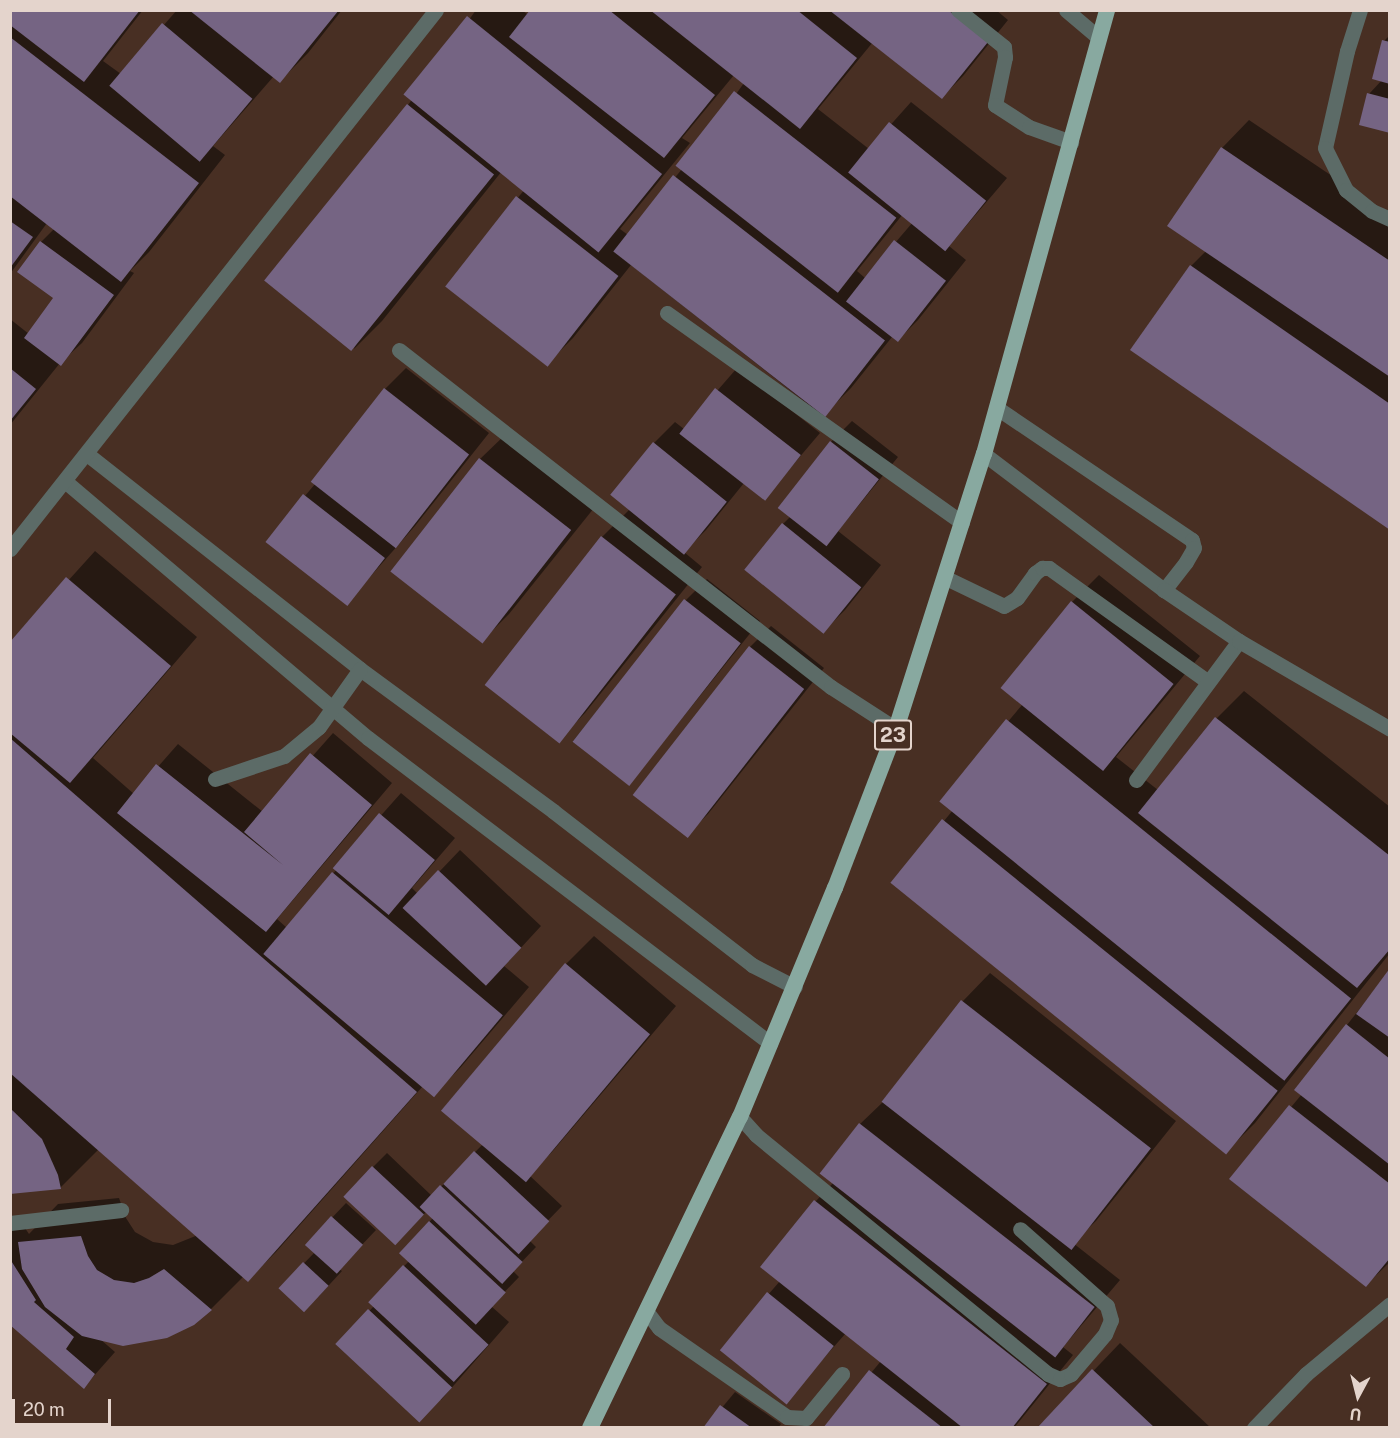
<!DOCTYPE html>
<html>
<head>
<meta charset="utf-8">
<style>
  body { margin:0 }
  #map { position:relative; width:1400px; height:1438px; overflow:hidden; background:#482f23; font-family:"Public Sans",sans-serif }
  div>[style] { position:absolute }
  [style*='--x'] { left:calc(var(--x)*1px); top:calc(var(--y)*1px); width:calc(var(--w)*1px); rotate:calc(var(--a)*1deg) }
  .shadow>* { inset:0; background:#0007 }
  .building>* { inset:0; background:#756483; transform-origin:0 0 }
  .service>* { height:15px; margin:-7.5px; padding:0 7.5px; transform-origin:7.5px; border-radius:7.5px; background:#5c6b67 }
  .minor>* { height:15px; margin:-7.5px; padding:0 7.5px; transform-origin:7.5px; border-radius:7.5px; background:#5c6b67 }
  .trunk>* { height:16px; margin:-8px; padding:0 8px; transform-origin:8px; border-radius:8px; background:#88a9a0 }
  span { translate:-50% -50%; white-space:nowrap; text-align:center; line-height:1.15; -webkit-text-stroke:4.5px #482f23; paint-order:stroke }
  .shield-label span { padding:2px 4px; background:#482f23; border:2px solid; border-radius:4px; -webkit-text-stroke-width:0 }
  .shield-label { font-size:20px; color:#e4d4cc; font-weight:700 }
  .frame { position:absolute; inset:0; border:12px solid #e4d4cc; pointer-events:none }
  .north { position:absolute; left:1328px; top:1366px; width:60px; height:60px; -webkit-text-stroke:4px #482f23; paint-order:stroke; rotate:187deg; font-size:16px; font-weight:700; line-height:24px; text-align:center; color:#e4d4cc }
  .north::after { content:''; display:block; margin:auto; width:21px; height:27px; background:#e4d4cc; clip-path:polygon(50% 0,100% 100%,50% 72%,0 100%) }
  .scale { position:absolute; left:12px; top:1399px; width:99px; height:27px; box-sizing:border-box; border:3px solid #e4d4cc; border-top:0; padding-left:8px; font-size:18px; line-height:21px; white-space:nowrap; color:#e4d4cc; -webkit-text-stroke:4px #482f23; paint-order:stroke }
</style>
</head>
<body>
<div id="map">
  <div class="shadow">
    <i style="clip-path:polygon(10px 10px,143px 10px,103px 61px,121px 74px,177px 10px,342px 10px,308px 53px,280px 81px,274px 76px,213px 146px,225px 155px,149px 252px,130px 271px,134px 273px,82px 343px,60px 363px,10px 425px,10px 319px,29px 334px,56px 298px,41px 242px,55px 228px,47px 223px,10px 274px)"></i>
    <i style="clip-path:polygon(evenodd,476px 10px,522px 10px,528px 15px,532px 10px,996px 10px,1008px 20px,963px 76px,942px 97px,873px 42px,818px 109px,869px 149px,911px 102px,1007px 178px,949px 246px,966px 260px,918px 320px,897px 341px,892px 337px,851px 388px,823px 416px,631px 265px,573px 338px,546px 365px,446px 286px,525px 189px,502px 171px,382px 321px,354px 349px,408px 105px,476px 10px,734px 75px,744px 83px,682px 169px,628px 235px,620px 229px,690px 143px,682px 138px,734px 75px,476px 10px,903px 214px,913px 222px,865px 278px,857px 271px,903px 214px)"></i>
    <i style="clip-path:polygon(1390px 35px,1390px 132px,1369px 94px,1382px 80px,1384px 41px)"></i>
    <i style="clip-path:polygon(1249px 120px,1390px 215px,1390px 528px,1191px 266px,1206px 251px,1222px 148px)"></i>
    <i style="clip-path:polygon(406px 368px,489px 433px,415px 526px,346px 604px,267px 541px,315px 484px,385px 389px)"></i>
    <i style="clip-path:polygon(737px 368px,820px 433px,764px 499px,744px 483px,706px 530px,684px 552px,702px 567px,585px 713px,558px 741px,602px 537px,631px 508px,654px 443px,675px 422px,684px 429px)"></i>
    <i style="clip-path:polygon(852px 421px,898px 457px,838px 531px,881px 565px,845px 610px,824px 631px,783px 524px,791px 516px,831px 442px)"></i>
    <i style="clip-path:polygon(508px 432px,598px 503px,509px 614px,481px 642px,480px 459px)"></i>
    <i style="clip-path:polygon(95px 551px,197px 637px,93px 758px,134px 794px,178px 744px,263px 812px,333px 733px,392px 783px,277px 919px,287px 928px,337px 869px,335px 867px,401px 793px,455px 838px,412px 888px,418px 894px,460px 850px,541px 926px,504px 966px,529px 987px,461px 1067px,433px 1095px,423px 1086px,276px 1252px,248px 1280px,244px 1276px,211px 1309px,100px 1339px,115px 1352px,84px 1387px,10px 1323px,10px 1232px,21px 1222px,29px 1234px,58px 1204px,119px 1198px,126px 1218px,135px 1232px,153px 1242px,173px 1245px,198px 1235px,99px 1149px,60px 1188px,10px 1193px,10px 645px)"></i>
    <i style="clip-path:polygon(1099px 575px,1200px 656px,1116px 757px,1158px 790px,1217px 718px,1244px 691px,1390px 807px,1390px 953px,1255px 1123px,1227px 1151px,893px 883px,953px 810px,941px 801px,1022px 705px,1072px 602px)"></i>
    <i style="clip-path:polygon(707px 579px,760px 621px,647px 762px,627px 783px,573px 741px,686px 600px)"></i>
    <i style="clip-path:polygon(771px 626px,824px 668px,708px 814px,687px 835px,750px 647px)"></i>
    <i style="clip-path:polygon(594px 936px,676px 1006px,552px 1152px,529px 1175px,562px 1206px,529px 1240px,536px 1247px,513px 1271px,519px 1277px,491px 1306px,509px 1322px,441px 1400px,338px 1344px,374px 1306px,370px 1302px,410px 1260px,401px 1252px,433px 1218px,426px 1212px,395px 1244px,373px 1167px,387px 1153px,432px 1196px,483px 1144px,442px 1110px,566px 964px)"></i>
    <i style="clip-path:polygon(1390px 970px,1390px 1262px,1366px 1285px,1231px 1179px,1302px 1094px,1347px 1025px)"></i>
    <i style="clip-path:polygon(990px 973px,1176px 1121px,1096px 1221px,1073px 1243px,1120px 1280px,1063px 1347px,1073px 1355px,1014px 1428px,825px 1428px,881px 1361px,846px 1333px,786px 1401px,721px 1349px,780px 1281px,762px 1267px,816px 1201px,833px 1183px,860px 1124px,883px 1102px,963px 1001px)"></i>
    <i style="clip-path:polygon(346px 1203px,376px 1230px,339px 1269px,342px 1271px,318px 1297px,280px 1288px,315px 1252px,307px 1244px)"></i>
    <i style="clip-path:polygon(1120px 1343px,1211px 1428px,1039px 1428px)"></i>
    <i style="clip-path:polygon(735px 1392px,781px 1424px,778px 1428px,705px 1428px)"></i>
  </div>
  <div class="building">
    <i style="clip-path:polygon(10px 10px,140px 10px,84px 82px,10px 25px)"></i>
    <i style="clip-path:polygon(189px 10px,339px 10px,280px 83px)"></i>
    <i style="clip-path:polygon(530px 10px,609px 10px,715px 95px,664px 158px,509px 37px)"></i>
    <i style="clip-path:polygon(650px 10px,797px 10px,857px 58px,800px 129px)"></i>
    <i style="clip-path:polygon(829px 10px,948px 10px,988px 42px,942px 99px)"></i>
    <i style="left:467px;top:16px;width:251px;height:101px;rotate:39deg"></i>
    <i style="left:162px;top:23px;width:118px;height:82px;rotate:40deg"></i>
    <i style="clip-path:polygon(10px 37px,199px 183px,121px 282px,10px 196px)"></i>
    <i style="clip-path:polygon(1382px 40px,1390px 42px,1390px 84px,1372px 79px)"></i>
    <i style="left:734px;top:91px;width:206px;height:95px;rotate:38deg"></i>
    <i style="clip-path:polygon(1367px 93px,1390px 99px,1390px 133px,1359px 125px)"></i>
    <i style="left:407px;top:104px;width:112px;height:227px;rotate:39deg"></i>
    <i style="left:889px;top:122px;width:125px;height:65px;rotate:39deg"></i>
    <i style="clip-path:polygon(1221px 147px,1390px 261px,1390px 377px,1167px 226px)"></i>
    <i style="left:673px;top:175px;width:269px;height:97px;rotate:38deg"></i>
    <i style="left:516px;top:196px;width:130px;height:115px;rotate:38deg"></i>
    <i style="clip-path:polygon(10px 221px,33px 237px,10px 268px)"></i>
    <i style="left:894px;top:240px;width:66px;height:78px;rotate:38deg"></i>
    <i style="clip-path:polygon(40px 241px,114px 295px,61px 366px,24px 338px,53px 298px,17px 272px)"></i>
    <i style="clip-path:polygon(1190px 265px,1390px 404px,1390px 530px,1130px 350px)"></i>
    <i style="clip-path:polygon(10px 368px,36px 389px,10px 421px)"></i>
    <i style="left:384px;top:388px;width:108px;height:119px;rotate:38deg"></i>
    <i style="left:715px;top:388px;width:109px;height:58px;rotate:38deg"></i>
    <i style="left:830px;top:441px;width:62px;height:85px;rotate:38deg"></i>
    <i style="left:653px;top:442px;width:95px;height:68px;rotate:39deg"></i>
    <i style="left:479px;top:458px;width:117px;height:144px;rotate:38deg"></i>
    <i style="left:303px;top:494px;width:104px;height:61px;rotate:38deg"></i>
    <i style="left:782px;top:523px;width:102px;height:60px;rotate:39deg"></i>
    <i style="left:601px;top:536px;width:95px;height:189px;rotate:38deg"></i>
    <i style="clip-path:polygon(66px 577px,171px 666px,70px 783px,10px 733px,10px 642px)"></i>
    <i style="left:684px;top:599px;width:72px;height:181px;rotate:38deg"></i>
    <i style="left:1071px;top:601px;width:132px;height:112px;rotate:39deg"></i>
    <i style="left:749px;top:646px;width:70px;height:189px;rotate:38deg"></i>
    <i style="clip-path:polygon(1215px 717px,1390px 856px,1390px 949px,1357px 988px,1138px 813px)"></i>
    <i style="left:1006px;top:719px;width:444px;height:106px;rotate:39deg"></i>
    <i style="clip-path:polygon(10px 738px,417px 1092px,248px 1282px,10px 1073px)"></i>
    <i style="clip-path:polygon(310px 753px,372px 805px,266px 932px,117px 813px,156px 764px,283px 865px,244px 832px)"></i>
    <i style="left:379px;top:813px;width:73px;height:72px;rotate:40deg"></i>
    <i style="left:942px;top:819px;width:432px;height:82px;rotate:39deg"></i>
    <i style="left:438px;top:870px;width:114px;height:52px;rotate:43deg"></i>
    <i style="left:332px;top:872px;width:223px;height:107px;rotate:40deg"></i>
    <i style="left:565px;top:963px;width:111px;height:193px;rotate:40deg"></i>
    <i style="clip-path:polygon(1390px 968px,1390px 1038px,1356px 1014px)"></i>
    <i style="left:961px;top:1000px;width:241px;height:129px;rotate:38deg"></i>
    <i style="clip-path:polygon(1346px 1024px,1390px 1059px,1390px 1165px,1294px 1090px)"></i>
    <i style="clip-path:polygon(1289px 1105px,1390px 1184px,1390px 1258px,1366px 1287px,1229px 1179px)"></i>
    <i style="clip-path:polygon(10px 1108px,42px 1139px,58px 1175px,61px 1189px,10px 1194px)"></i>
    <i style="left:859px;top:1123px;width:299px;height:64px;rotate:38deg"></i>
    <i style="left:474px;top:1151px;width:103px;height:45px;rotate:43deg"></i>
    <i style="left:372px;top:1166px;width:71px;height:42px;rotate:43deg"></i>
    <i style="left:440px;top:1185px;width:113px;height:30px;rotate:43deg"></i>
    <i style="clip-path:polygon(814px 1200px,1047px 1384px,1012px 1428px,963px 1428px,760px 1267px)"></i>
    <i style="left:331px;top:1216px;width:43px;height:39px;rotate:42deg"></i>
    <i style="left:429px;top:1221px;width:105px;height:44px;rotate:43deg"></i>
    <i style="clip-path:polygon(81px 1236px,88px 1256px,97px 1270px,114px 1280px,134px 1283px,149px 1278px,164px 1269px,212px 1310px,194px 1325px,167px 1338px,123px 1346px,82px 1336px,45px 1307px,22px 1269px,18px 1242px)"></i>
    <i style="clip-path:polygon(10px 1259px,36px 1300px,34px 1302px,74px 1337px,66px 1349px,95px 1374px,84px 1389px,10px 1325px)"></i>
    <i style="left:303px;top:1262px;width:35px;height:36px;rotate:43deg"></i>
    <i style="left:403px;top:1265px;width:117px;height:51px;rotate:43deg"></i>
    <i style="left:767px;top:1292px;width:86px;height:75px;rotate:39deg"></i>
    <i style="left:368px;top:1309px;width:115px;height:48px;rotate:43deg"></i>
    <i style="clip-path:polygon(1092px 1369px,1155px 1428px,1037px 1428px)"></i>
    <i style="clip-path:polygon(869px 1370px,943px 1428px,823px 1428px)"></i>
    <i style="clip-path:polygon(720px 1405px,752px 1428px,703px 1428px)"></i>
  </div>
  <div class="service">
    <i style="--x:958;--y:10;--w:59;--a:38.8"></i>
    <i style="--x:1004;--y:47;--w:10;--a:84"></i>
    <i style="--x:1005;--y:57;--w:49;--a:101.8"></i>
    <i style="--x:995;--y:105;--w:40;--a:32.9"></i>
    <i style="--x:1029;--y:127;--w:45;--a:19.7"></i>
    <i style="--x:667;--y:313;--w:362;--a:35.4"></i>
    <i style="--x:399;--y:350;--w:548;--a:37.96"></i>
    <i style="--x:831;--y:687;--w:77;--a:32.9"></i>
    <i style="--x:997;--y:408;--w:235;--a:34.1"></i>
    <i style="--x:1192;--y:540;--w:8;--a:76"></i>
    <i style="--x:1194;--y:548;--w:16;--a:120"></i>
    <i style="--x:1186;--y:562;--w:36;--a:128"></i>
    <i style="--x:87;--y:454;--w:347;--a:38.2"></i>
    <i style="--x:360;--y:669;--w:240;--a:36.3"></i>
    <i style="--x:553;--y:811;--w:252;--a:37.7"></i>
    <i style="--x:752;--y:965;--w:48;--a:27.1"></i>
    <i style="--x:66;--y:482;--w:396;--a:40.3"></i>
    <i style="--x:368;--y:738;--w:505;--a:37.19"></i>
    <i style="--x:946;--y:578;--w:64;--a:25.8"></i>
    <i style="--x:1004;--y:606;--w:15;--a:-32"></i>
    <i style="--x:1017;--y:598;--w:31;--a:-54"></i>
    <i style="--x:1035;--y:573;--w:9;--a:-36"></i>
    <i style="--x:1042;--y:568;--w:7;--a:0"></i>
    <i style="--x:1049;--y:568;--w:194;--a:35.6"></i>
    <i style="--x:215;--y:779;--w:73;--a:-18.4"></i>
    <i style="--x:284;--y:756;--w:45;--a:-39.6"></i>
    <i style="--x:319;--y:727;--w:71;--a:-54.7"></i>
    <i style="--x:1136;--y:780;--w:173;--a:-53.5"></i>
    <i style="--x:740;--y:1117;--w:24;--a:48"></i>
    <i style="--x:756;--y:1135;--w:377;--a:39.3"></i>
    <i style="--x:1048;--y:1374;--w:13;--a:23"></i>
    <i style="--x:1060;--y:1379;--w:12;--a:-24"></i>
    <i style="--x:1071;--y:1374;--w:52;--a:-49.6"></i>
    <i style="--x:1105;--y:1334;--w:15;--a:-67"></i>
    <i style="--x:1111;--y:1320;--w:15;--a:-106"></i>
    <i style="--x:1107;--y:1306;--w:116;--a:-138.5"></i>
    <i style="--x:10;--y:1223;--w:112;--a:-6.7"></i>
    <i style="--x:647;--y:1312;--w:20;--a:53"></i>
    <i style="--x:659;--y:1328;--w:156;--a:34.8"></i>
    <i style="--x:787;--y:1417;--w:19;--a:3"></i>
    <i style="--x:806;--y:1418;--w:57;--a:-50.7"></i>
    <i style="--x:1254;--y:1428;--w:75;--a:-46.1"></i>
    <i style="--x:1306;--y:1374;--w:109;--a:-39.8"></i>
  </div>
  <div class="minor">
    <i style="--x:1066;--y:10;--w:43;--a:40.3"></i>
    <i style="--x:1360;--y:10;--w:43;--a:107.6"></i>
    <i style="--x:1347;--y:51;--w:99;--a:102.8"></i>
    <i style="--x:1325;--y:148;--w:47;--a:63.4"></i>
    <i style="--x:1346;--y:190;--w:33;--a:39"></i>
    <i style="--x:1372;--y:211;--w:20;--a:24"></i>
    <i style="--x:984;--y:454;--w:226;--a:37.1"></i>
    <i style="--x:1164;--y:590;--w:91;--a:34.2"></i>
    <i style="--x:1239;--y:641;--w:175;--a:30.2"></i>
    <i style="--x:10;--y:549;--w:687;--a:-51.68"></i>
  </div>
  <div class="trunk">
    <i style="--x:590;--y:1428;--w:345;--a:-64.3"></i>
    <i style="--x:740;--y:1117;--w:248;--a:-67.5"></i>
    <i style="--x:835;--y:888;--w:170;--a:-69"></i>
    <i style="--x:896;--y:729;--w:289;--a:-72.3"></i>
    <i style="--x:984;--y:454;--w:461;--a:-74.5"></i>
  </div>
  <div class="shield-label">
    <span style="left:893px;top:735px">23</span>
  </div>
  <div class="frame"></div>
  <div class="north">U</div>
  <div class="scale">20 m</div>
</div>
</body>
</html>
